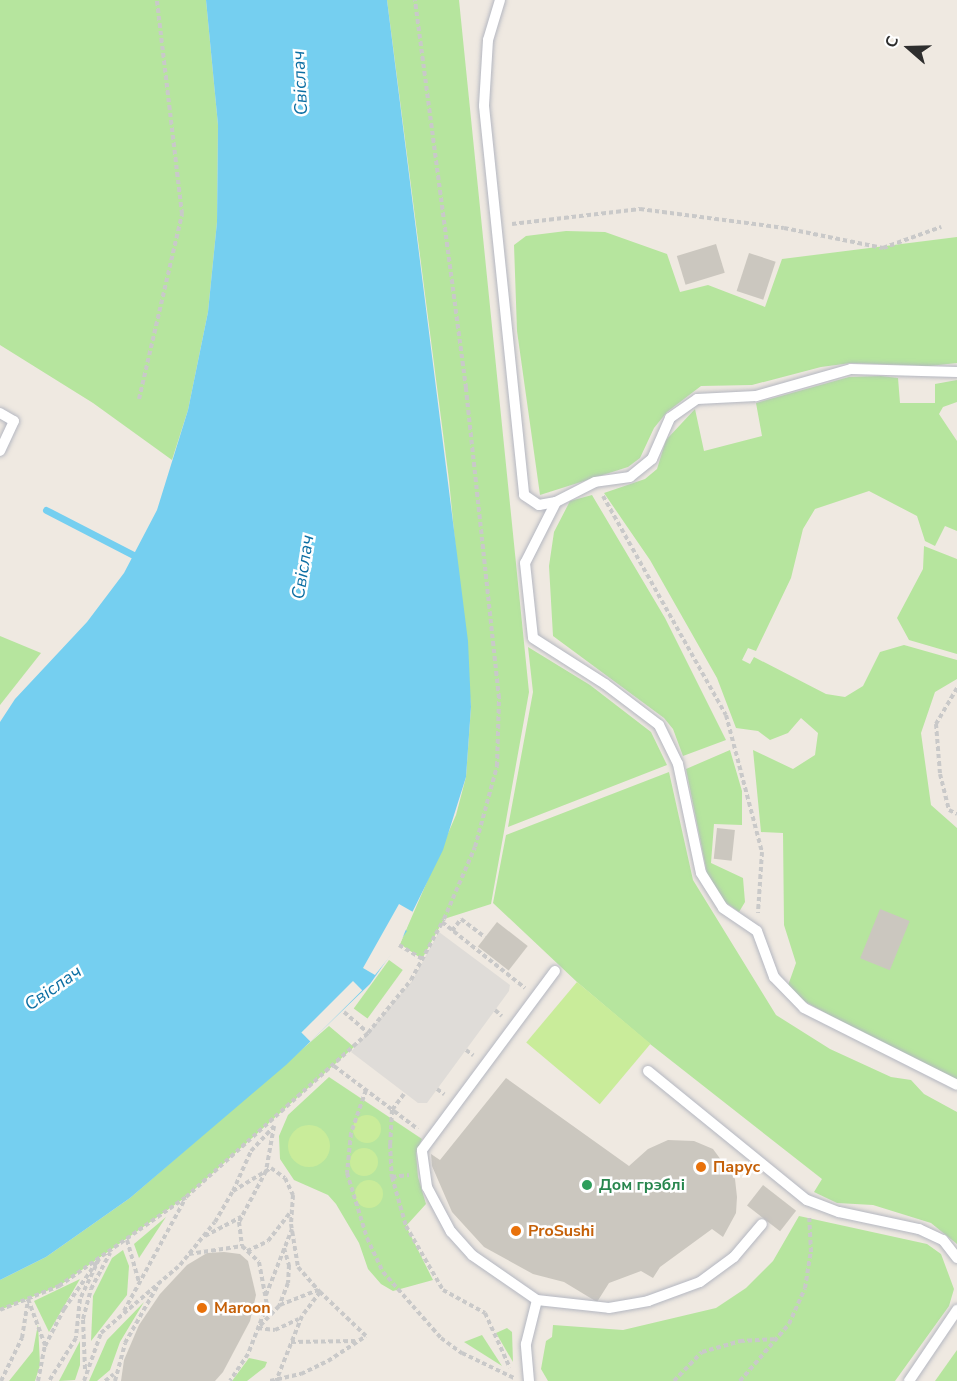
<!DOCTYPE html>
<html>
<head>
<meta charset="utf-8">
<style>
  body { margin:0 }
  #map { position:relative; width:957px; height:1381px; overflow:hidden; background:#efe9e1; font-family:"Nunito Sans",sans-serif }
  div>[style] { position:absolute }
  [style*='--x'] { left:calc(var(--x)*1px); top:calc(var(--y)*1px); width:calc(var(--w)*1px); rotate:calc(var(--a)*1deg) }
  .green>* { inset:0; background:#b6e59e; transform-origin:0 0 }
  .pitch>* { inset:0; background:#c9ec9a; transform-origin:0 0 }
  .round { border-radius:50% }
  .plaza>* { inset:0; background:#dfdcd8 }
  .water>* { inset:0; background:#75cff0 }
  .pier>* { inset:0; background:#efe9e1; transform-origin:0 0 }
  .stream>* { height:7px; margin:-3.5px; padding:0 3.5px; transform-origin:3.5px; border-radius:3.5px; background:#75cff0 }
  .building>* { inset:0; background:#cbc7bf; transform-origin:0 0 }
  .path>* { height:4px; margin-top:-2px; transform-origin:0; background:repeating-linear-gradient(90deg,#c9c9c9 0 4.5px,transparent 0 7.5px) }
  .roads { filter:drop-shadow(0 0 2px #b4b7c1) drop-shadow(0 0 2px #b4b7c1) }
  .lane>* { height:10px; margin:-5px; padding:0 5px; transform-origin:5px; border-radius:5px; background:#fff }
  .dots>* { width:16px; height:16px; translate:-50% -50%; box-sizing:border-box; border:3px solid #fff; border-radius:50% }
  span { translate:-50% -50%; white-space:nowrap; text-align:center; line-height:1.15; -webkit-text-stroke:5px #fff; paint-order:stroke }
  .food-label { font-size:16px; color:#c56008; font-weight:700 }
  .left { translate:0 -50%; text-align:left }
  .leisure-label { font-size:16px; color:#27864d; font-weight:700 }
  .water-label { font-size:18px; color:#0d6fa3; font-style:italic }
  .north { position:absolute; left:879px; top:18px; width:60px; height:60px; -webkit-text-stroke:4px #fff; paint-order:stroke; rotate:290deg; font-size:16px; font-weight:700; line-height:24px; text-align:center; color:#2e2e2e }
  .north::after { content:''; display:block; margin:auto; width:21px; height:27px; background:#2e2e2e; clip-path:polygon(50% 0,100% 100%,50% 72%,0 100%) }
</style>
</head>
<body>
<div id="map">
  <div class="green">
    <i style="clip-path:polygon(0 0,206px 0,218px 125px,217px 222px,208px 312px,188px 410px,172px 460px,93px 403px,0 345px)"></i>
    <i style="clip-path:polygon(387px 0,459px 0,529px 692px,491px 904px,444px 919px,422px 959px,400px 944px,456px 815px,466px 777px,471px 707px,449px 480px)"></i>
    <i style="clip-path:polygon(566px 231px,605px 232px,667px 254px,680px 292px,708px 285px,765px 307px,782px 259px,957px 237px,957px 363px,929px 366px,851px 363px,821px 367px,752px 385px,701px 386px,667px 412px,654px 428px,640px 458px,628px 467px,540px 495px,517px 331px,514px 245px,526px 236px)"></i>
    <i style="clip-path:polygon(881px 376px,898px 378px,900px 403px,935px 403px,935px 384px,957px 380px,957px 402px,943px 407px,939px 414px,957px 441px,957px 531px,945px 526px,935px 546px,925px 541px,917px 516px,869px 491px,815px 509px,803px 529px,791px 578px,756px 651px,748px 648px,742px 660px,750px 664px,754px 657px,826px 694px,845px 697px,863px 686px,880px 652px,904px 645px,957px 660px,957px 679px,935px 692px,921px 733px,931px 805px,957px 828px,957px 1086px,786px 991px,796px 963px,784px 925px,783px 833px,761px 832px,753px 750px,793px 769px,815px 755px,818px 733px,801px 718px,788px 733px,770px 740px,758px 731px,736px 728px,717px 678px,650px 560px,604px 493px,645px 479px,657px 469px,666px 440px,695px 409px,704px 451px,762px 436px,756px 403px,849px 377px)"></i>
    <i style="clip-path:polygon(592px 495px,665px 618px,726px 740px,683px 756px,673px 729px,664px 718px,553px 636px,549px 566px,554px 532px,570px 501px)"></i>
    <i style="clip-path:polygon(924px 546px,957px 559px,957px 654px,909px 640px,897px 618px,923px 569px)"></i>
    <i style="clip-path:polygon(0 636px,41px 653px,0 705px)"></i>
    <i style="clip-path:polygon(528px 647px,590px 685px,651px 732px,667px 765px,508px 827px,533px 692px)"></i>
    <i style="clip-path:polygon(730px 750px,742px 791px,742px 825px,714px 824px,711px 863px,743px 878px,745px 902px,739px 912px,721px 899px,708px 878px,686px 769px)"></i>
    <i style="clip-path:polygon(669px 772px,693px 880px,776px 1015px,830px 1049px,891px 1077px,911px 1080px,924px 1094px,957px 1112px,957px 1244px,931px 1223px,873px 1205px,837px 1203px,814px 1192px,822px 1179px,650px 1044px,577px 982px,493px 903px,506px 835px)"></i>
    <i style="left:389px;top:960px;width:17px;height:60px;rotate:36deg"></i>
    <i style="clip-path:polygon(329px 1026px,354px 1047px,186px 1197px,59px 1286px,0 1310px,0 1280px,46px 1257px,130px 1198px)"></i>
    <i style="clip-path:polygon(329px 1077px,422px 1139px,416px 1153px,418px 1177px,426px 1204px,406px 1226px,433px 1280px,393px 1291px,381px 1284px,368px 1269px,359px 1243px,336px 1204px,328px 1195px,294px 1180px,280px 1159px,279px 1136px,288px 1115px)"></i>
    <i style="clip-path:polygon(799px 1216px,927px 1244px,941px 1254px,954px 1289px,949px 1306px,895px 1381px,548px 1381px,541px 1369px,546px 1341px,552px 1337px,553px 1325px,623px 1330px,716px 1308px,746px 1288px,773px 1261px)"></i>
    <i style="clip-path:polygon(166px 1217px,139px 1258px,134px 1244px)"></i>
    <i style="clip-path:polygon(123px 1250px,129px 1266px,127px 1295px,91px 1341px,93px 1296px,112px 1258px)"></i>
    <i style="clip-path:polygon(80px 1279px,49px 1332px,34px 1301px)"></i>
    <i style="clip-path:polygon(144px 1302px,120px 1342px,110px 1370px,97px 1381px,89px 1381px,107px 1340px)"></i>
    <i style="clip-path:polygon(38px 1324px,40px 1365px,35px 1381px,9px 1381px,33px 1351px)"></i>
    <i style="clip-path:polygon(507px 1328px,512px 1332px,513px 1362px,496px 1333px)"></i>
    <i style="clip-path:polygon(482px 1335px,502px 1366px,464px 1342px)"></i>
    <i style="clip-path:polygon(80px 1341px,80px 1365px,75px 1380px,59px 1381px)"></i>
    <i style="clip-path:polygon(957px 1350px,957px 1381px,935px 1381px)"></i>
    <i style="clip-path:polygon(249px 1358px,267px 1362px,265px 1367px,247px 1381px,232px 1381px)"></i>
  </div>
  <div class="pitch">
    <i style="left:577px;top:982px;width:96px;height:79px;rotate:40deg"></i>
    <i class="round" style="left:353px;top:1115px;width:28px;height:28px"></i>
    <i class="round" style="left:288px;top:1125px;width:42px;height:42px"></i>
    <i class="round" style="left:350px;top:1148px;width:28px;height:28px"></i>
    <i class="round" style="left:355px;top:1180px;width:28px;height:28px"></i>
  </div>
  <div class="plaza">
    <i style="clip-path:polygon(439px 932px,510px 985px,509px 991px,427px 1103px,418px 1103px,351px 1052px,412px 981px)"></i>
  </div>
  <div class="water">
    <i style="clip-path:polygon(206px 0,387px 0,468px 641px,471px 707px,466px 777px,443px 850px,404px 929px,407px 931px,370px 984px,286px 1065px,130px 1198px,46px 1257px,0 1280px,0 722px,15px 699px,87px 622px,124px 573px,157px 510px,188px 410px,208px 312px,217px 222px,218px 125px)"></i>
  </div>
  <div class="pier">
    <i style="clip-path:polygon(399px 904px,413px 912px,400px 944px,375px 975px,363px 968px)"></i>
    <i style="left:353px;top:981px;width:13px;height:73px;rotate:45deg"></i>
  </div>
  <div class="stream">
    <i style="--x:46;--y:510;--w:98;--a:27.3"></i>
  </div>
  <div class="building">
    <i style="left:716px;top:244px;width:30px;height:41px;rotate:73deg"></i>
    <i style="left:749px;top:253px;width:28px;height:40px;rotate:18deg"></i>
    <i style="left:717px;top:828px;width:18px;height:31px;rotate:6deg"></i>
    <i style="left:880px;top:909px;width:32px;height:53px;rotate:22deg"></i>
    <i style="left:497px;top:922px;width:39px;height:31px;rotate:38deg"></i>
    <i style="clip-path:polygon(506px 1078px,629px 1166px,648px 1149px,668px 1140px,694px 1141px,713px 1149px,735px 1179px,737px 1197px,736px 1213px,723px 1237px,712px 1229px,660px 1267px,653px 1278px,641px 1271px,609px 1283px,597px 1302px,564px 1282px,533px 1274px,484px 1247px,452px 1212px,432px 1166px,431px 1154px,440px 1160px)"></i>
    <i style="left:763px;top:1185px;width:42px;height:26px;rotate:38deg"></i>
    <i style="clip-path:polygon(224px 1252px,240px 1254px,248px 1261px,256px 1295px,250px 1321px,223px 1372px,215px 1381px,121px 1381px,124px 1360px,139px 1325px,160px 1294px,187px 1265px,207px 1253px)"></i>
  </div>
  <div class="path">
    <i style="--x:512;--y:224;--w:129;--a:-6.7"></i>
    <i style="--x:640;--y:209;--w:145;--a:7.5"></i>
    <i style="--x:784;--y:228;--w:101;--a:11.4"></i>
    <i style="--x:883;--y:248;--w:62;--a:-19.9"></i>
    <i style="--x:139;--y:399;--w:190;--a:-76.9"></i>
    <i style="--x:182;--y:214;--w:215;--a:-96.7"></i>
    <i style="--x:603;--y:496;--w:251;--a:60.7"></i>
    <i style="--x:726;--y:715;--w:142;--a:75.3"></i>
    <i style="--x:762;--y:852;--w:61;--a:93.8"></i>
    <i style="--x:957;--y:688;--w:42;--a:120.3"></i>
    <i style="--x:936;--y:724;--w:50;--a:85.4"></i>
    <i style="--x:940;--y:774;--w:37;--a:76"></i>
    <i style="--x:949;--y:810;--w:9;--a:27"></i>
    <i style="--x:442;--y:922;--w:106;--a:38.5"></i>
    <i style="--x:452;--y:931;--w:15;--a:-53"></i>
    <i style="--x:461;--y:919;--w:30;--a:37"></i>
    <i style="--x:399;--y:945;--w:27;--a:31"></i>
    <i style="--x:495;--y:1010;--w:9;--a:41"></i>
    <i style="--x:344;--y:1012;--w:32;--a:41"></i>
    <i style="--x:466;--y:1050;--w:9;--a:36"></i>
    <i style="--x:334;--y:1066;--w:105;--a:36.9"></i>
    <i style="--x:437;--y:1089;--w:9;--a:36"></i>
    <i style="--x:366;--y:1090;--w:46;--a:109.2"></i>
    <i style="--x:351;--y:1133;--w:40;--a:95.7"></i>
    <i style="--x:347;--y:1173;--w:68;--a:72.9"></i>
    <i style="--x:367;--y:1238;--w:38;--a:65"></i>
    <i style="--x:383;--y:1272;--w:88;--a:48.7"></i>
    <i style="--x:441;--y:1338;--w:26;--a:36"></i>
    <i style="--x:462;--y:1353;--w:58;--a:25.7"></i>
    <i style="--x:404;--y:1094;--w:20;--a:127"></i>
    <i style="--x:392;--y:1110;--w:34;--a:93"></i>
    <i style="--x:390;--y:1144;--w:33;--a:87"></i>
    <i style="--x:392;--y:1177;--w:51;--a:74.1"></i>
    <i style="--x:406;--y:1226;--w:74;--a:60"></i>
    <i style="--x:443;--y:1290;--w:48;--a:28.7"></i>
    <i style="--x:485;--y:1313;--w:60;--a:65.6"></i>
    <i style="--x:392;--y:1177;--w:17;--a:-7"></i>
    <i style="--x:233;--y:1191;--w:44;--a:-65.8"></i>
    <i style="--x:251;--y:1151;--w:34;--a:-47"></i>
    <i style="--x:274;--y:1126;--w:46;--a:100.1"></i>
    <i style="--x:266;--y:1171;--w:58;--a:117.9"></i>
    <i style="--x:239;--y:1222;--w:24;--a:83"></i>
    <i style="--x:205;--y:1236;--w:41;--a:-27.8"></i>
    <i style="--x:127;--y:1240;--w:44;--a:74.1"></i>
    <i style="--x:284;--y:1248;--w:18;--a:74"></i>
    <i style="--x:289;--y:1265;--w:18;--a:93"></i>
    <i style="--x:288;--y:1283;--w:25;--a:111"></i>
    <i style="--x:279;--y:1306;--w:30;--a:134"></i>
    <i style="--x:258;--y:1328;--w:17;--a:7"></i>
    <i style="--x:275;--y:1330;--w:26;--a:-25"></i>
    <i style="--x:247;--y:1251;--w:23;--a:-25"></i>
    <i style="--x:268;--y:1241;--w:39;--a:-52"></i>
    <i style="--x:189;--y:1254;--w:54;--a:-8.6"></i>
    <i style="--x:242;--y:1246;--w:23;--a:43"></i>
    <i style="--x:259;--y:1262;--w:44;--a:79.5"></i>
    <i style="--x:267;--y:1305;--w:53;--a:111.2"></i>
    <i style="--x:248;--y:1354;--w:32;--a:124"></i>
    <i style="--x:266;--y:1295;--w:71;--a:-68.5"></i>
    <i style="--x:280;--y:1305;--w:41;--a:-21.5"></i>
    <i style="--x:0;--y:1310;--w:64;--a:-22.1"></i>
    <i style="--x:59;--y:1286;--w:155;--a:-35"></i>
    <i style="--x:186;--y:1197;--w:245;--a:-42"></i>
    <i style="--x:368;--y:1033;--w:68;--a:-50.9"></i>
    <i style="--x:411;--y:980;--w:69;--a:-61.6"></i>
    <i style="--x:444;--y:919;--w:78;--a:-66.7"></i>
    <i style="--x:475;--y:847;--w:84;--a:-74.8"></i>
    <i style="--x:497;--y:766;--w:68;--a:-88.3"></i>
    <i style="--x:499;--y:698;--w:312;--a:-96.1"></i>
    <i style="--x:466;--y:388;--w:391;--a:-97.5"></i>
    <i style="--x:124;--y:1311;--w:128;--a:-61.4"></i>
    <i style="--x:291;--y:1342;--w:65;--a:-0.9"></i>
    <i style="--x:85;--y:1369;--w:50;--a:-92.3"></i>
    <i style="--x:83;--y:1319;--w:31;--a:-75"></i>
    <i style="--x:91;--y:1289;--w:41;--a:-62.2"></i>
    <i style="--x:1;--y:1381;--w:48;--a:-64"></i>
    <i style="--x:22;--y:1338;--w:39;--a:-81"></i>
    <i style="--x:28;--y:1299;--w:49;--a:69.7"></i>
    <i style="--x:38;--y:1381;--w:36;--a:-79"></i>
    <i style="--x:45;--y:1346;--w:42;--a:-62.8"></i>
    <i style="--x:64;--y:1309;--w:61;--a:-55"></i>
    <i style="--x:99;--y:1259;--w:44;--a:115.4"></i>
    <i style="--x:80;--y:1299;--w:39;--a:96"></i>
    <i style="--x:76;--y:1338;--w:51;--a:122.1"></i>
    <i style="--x:84;--y:1381;--w:51;--a:-70.5"></i>
    <i style="--x:101;--y:1333;--w:104;--a:-40.7"></i>
    <i style="--x:180;--y:1265;--w:55;--a:-50.9"></i>
    <i style="--x:215;--y:1222;--w:36;--a:-60"></i>
    <i style="--x:233;--y:1191;--w:44;--a:-31.2"></i>
    <i style="--x:271;--y:1168;--w:17;--a:36"></i>
    <i style="--x:285;--y:1178;--w:19;--a:65"></i>
    <i style="--x:293;--y:1195;--w:29;--a:94"></i>
    <i style="--x:291;--y:1224;--w:44;--a:80.8"></i>
    <i style="--x:298;--y:1267;--w:33;--a:49"></i>
    <i style="--x:320;--y:1292;--w:30;--a:127"></i>
    <i style="--x:302;--y:1316;--w:70;--a:111.8"></i>
    <i style="--x:105;--y:1381;--w:11;--a:-38"></i>
    <i style="--x:115;--y:1381;--w:39;--a:-75"></i>
    <i style="--x:125;--y:1343;--w:67;--a:-60.4"></i>
    <i style="--x:270;--y:1381;--w:32;--a:-13"></i>
    <i style="--x:301;--y:1374;--w:30;--a:-26"></i>
    <i style="--x:328;--y:1361;--w:45;--a:-33.3"></i>
    <i style="--x:366;--y:1336;--w:64;--a:-136.3"></i>
    <i style="--x:674;--y:1381;--w:40;--a:-46"></i>
    <i style="--x:702;--y:1352;--w:40;--a:-16"></i>
    <i style="--x:740;--y:1341;--w:37;--a:-3"></i>
    <i style="--x:740;--y:1381;--w:75;--a:-49.3"></i>
    <i style="--x:789;--y:1324;--w:39;--a:-66"></i>
    <i style="--x:805;--y:1288;--w:36;--a:-81"></i>
    <i style="--x:811;--y:1252;--w:34;--a:-93"></i>
  </div>
  <div class="roads">
    <div class="lane">
      <i style="--x:500;--y:0;--w:42;--a:106.7"></i>
      <i style="--x:488;--y:40;--w:66;--a:93.5"></i>
      <i style="--x:484;--y:106;--w:391;--a:84.1"></i>
      <i style="--x:524;--y:495;--w:18;--a:34"></i>
      <i style="--x:539;--y:505;--w:17;--a:-10"></i>
      <i style="--x:957;--y:372;--w:106;--a:-178.4"></i>
      <i style="--x:851;--y:369;--w:99;--a:164.1"></i>
      <i style="--x:756;--y:396;--w:59;--a:177.1"></i>
      <i style="--x:697;--y:399;--w:33;--a:145"></i>
      <i style="--x:670;--y:418;--w:45;--a:113.7"></i>
      <i style="--x:652;--y:459;--w:28;--a:141"></i>
      <i style="--x:630;--y:477;--w:35;--a:172"></i>
      <i style="--x:595;--y:482;--w:44;--a:152.9"></i>
      <i style="--x:556;--y:502;--w:68;--a:116.9"></i>
      <i style="--x:525;--y:563;--w:75;--a:83.9"></i>
      <i style="--x:533;--y:638;--w:85;--a:32.6"></i>
      <i style="--x:605;--y:684;--w:68;--a:37.2"></i>
      <i style="--x:659;--y:725;--w:43;--a:64"></i>
      <i style="--x:678;--y:764;--w:111;--a:78.1"></i>
      <i style="--x:701;--y:873;--w:41;--a:57.8"></i>
      <i style="--x:723;--y:908;--w:41;--a:34.1"></i>
      <i style="--x:757;--y:931;--w:49;--a:69.7"></i>
      <i style="--x:774;--y:977;--w:43;--a:45.9"></i>
      <i style="--x:804;--y:1008;--w:171;--a:26.7"></i>
      <i style="--x:0;--y:413;--w:16;--a:30"></i>
      <i style="--x:14;--y:421;--w:33;--a:115"></i>
      <i style="--x:648;--y:1071;--w:205;--a:39.1"></i>
      <i style="--x:807;--y:1200;--w:34;--a:21"></i>
      <i style="--x:839;--y:1212;--w:82;--a:12"></i>
      <i style="--x:919;--y:1229;--w:26;--a:25"></i>
      <i style="--x:943;--y:1240;--w:23;--a:52"></i>
      <i style="--x:537;--y:1300;--w:72;--a:6.3"></i>
      <i style="--x:609;--y:1308;--w:40;--a:-10"></i>
      <i style="--x:648;--y:1301;--w:55;--a:-20.1"></i>
      <i style="--x:700;--y:1282;--w:42;--a:-36.3"></i>
      <i style="--x:734;--y:1257;--w:43;--a:-49.7"></i>
      <i style="--x:529;--y:1381;--w:37;--a:-95"></i>
      <i style="--x:526;--y:1344;--w:45;--a:-76"></i>
      <i style="--x:537;--y:1300;--w:79;--a:-145.3"></i>
      <i style="--x:472;--y:1255;--w:31;--a:-132"></i>
      <i style="--x:451;--y:1232;--w:51;--a:-118.1"></i>
      <i style="--x:427;--y:1187;--w:37;--a:-98"></i>
      <i style="--x:422;--y:1150;--w:223;--a:-53.4"></i>
      <i style="--x:909;--y:1381;--w:86;--a:-55.9"></i>
    </div>
  </div>
  <div class="dots">
    <i style="left:701px;top:1167px;background:#e8710a"></i>
    <i style="left:587px;top:1185px;background:#2e9e5b"></i>
    <i style="left:516px;top:1231px;background:#e8710a"></i>
    <i style="left:202px;top:1308px;background:#e8710a"></i>
  </div>
  <div class="food-label">
    <span class="left" style="left:713px;top:1167px">Парус</span>
    <span class="left" style="left:528px;top:1231px">ProSushi</span>
    <span class="left" style="left:214px;top:1308px">Maroon</span>
  </div>
  <div class="leisure-label">
    <span class="left" style="left:599px;top:1185px">Дом грэблі</span>
  </div>
  <div class="water-label">
    <span style="left:300px;top:83px;rotate:-93deg">Свіслач</span>
    <span style="left:303px;top:567px;rotate:-81deg">Свіслач</span>
    <span style="left:53px;top:988px;rotate:-35deg">Свіслач</span>
  </div>
  <div class="north">С</div>
</div>
</body>
</html>
